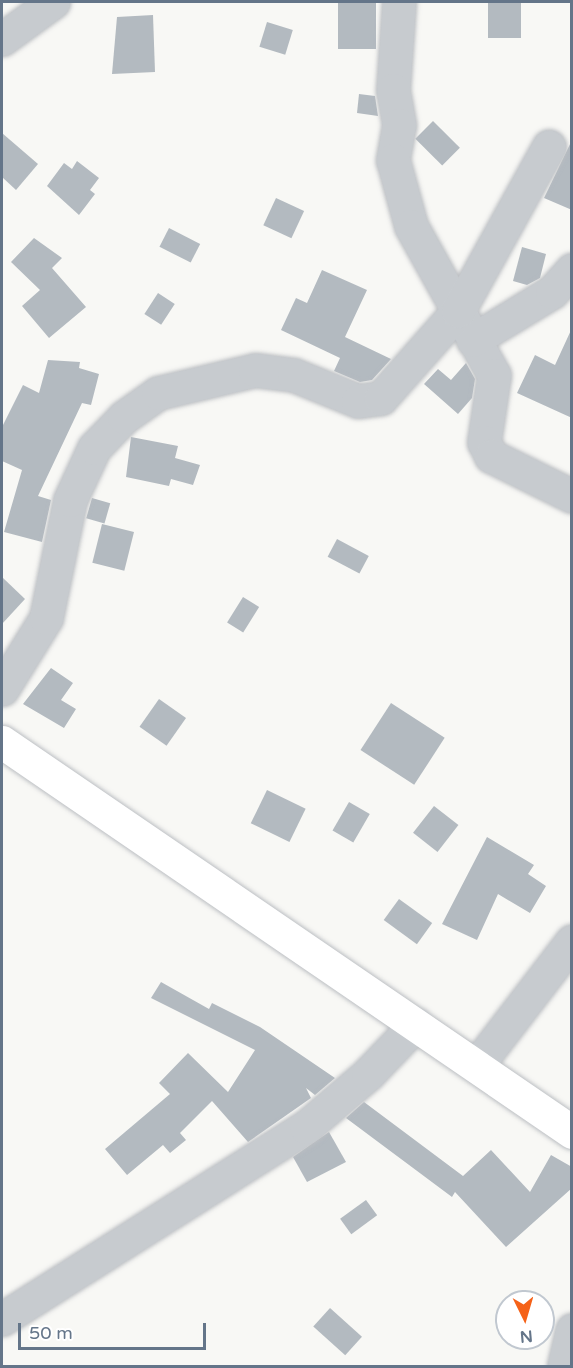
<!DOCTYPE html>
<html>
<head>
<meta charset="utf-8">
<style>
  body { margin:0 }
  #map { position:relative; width:573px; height:1368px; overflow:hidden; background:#f8f8f5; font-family:"Varela Round",sans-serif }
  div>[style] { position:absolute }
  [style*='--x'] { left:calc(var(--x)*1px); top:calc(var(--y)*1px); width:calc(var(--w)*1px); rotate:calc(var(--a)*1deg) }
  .building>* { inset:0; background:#b3bac0; transform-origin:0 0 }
  .roads { filter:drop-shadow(0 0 2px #bcbfc3) drop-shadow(0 0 2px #bcbfc3) }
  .minor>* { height:33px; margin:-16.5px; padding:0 16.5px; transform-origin:16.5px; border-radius:16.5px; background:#c7cbcf }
  .major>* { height:33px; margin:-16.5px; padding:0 16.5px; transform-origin:16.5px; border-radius:16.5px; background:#fff }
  span { translate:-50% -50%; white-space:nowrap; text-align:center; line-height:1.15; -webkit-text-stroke:6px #fff; paint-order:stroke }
  .frame { position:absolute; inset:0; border:3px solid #647589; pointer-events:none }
  .north { position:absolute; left:495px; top:1290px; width:60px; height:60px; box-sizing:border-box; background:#fff; border:2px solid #c1c8d0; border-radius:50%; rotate:175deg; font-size:16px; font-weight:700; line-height:24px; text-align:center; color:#647589 }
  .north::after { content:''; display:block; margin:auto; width:21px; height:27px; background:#f56218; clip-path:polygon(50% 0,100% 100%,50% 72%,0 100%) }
  .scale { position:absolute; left:18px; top:1323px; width:188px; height:27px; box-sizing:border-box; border:3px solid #647589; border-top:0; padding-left:8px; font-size:18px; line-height:21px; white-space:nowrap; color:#647589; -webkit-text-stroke:4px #fff; paint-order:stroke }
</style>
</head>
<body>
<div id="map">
  <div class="building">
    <i style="left:338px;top:2px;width:38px;height:47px"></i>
    <i style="left:488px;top:2px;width:33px;height:36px"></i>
    <i style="clip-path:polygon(153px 15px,155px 72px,112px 74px,117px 17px)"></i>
    <i style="left:267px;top:22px;width:27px;height:26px;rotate:17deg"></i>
    <i style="clip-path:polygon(359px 94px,375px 96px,378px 116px,357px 113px)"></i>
    <i style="left:433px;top:121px;width:38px;height:25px;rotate:45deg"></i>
    <i style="clip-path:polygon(2px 133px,38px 164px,16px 190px,2px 177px)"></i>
    <i style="clip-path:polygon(572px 140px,572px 210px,544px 198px)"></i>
    <i style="clip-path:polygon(77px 161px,99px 178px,90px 190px,95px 194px,79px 215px,47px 186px,64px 163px,72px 169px)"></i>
    <i style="left:276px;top:198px;width:31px;height:30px;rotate:25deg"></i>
    <i style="left:169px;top:228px;width:35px;height:21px;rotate:27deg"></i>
    <i style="clip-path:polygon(34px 238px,62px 258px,52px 268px,86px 307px,49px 338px,22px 306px,40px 290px,11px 262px)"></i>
    <i style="clip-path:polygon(522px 247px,546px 254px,540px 278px,527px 285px,513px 281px)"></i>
    <i style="clip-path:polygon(322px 270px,367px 290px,345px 337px,391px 359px,372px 380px,360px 382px,334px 371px,340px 358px,281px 330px,296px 298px,307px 303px)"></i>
    <i style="left:158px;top:293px;width:20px;height:25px;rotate:33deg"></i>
    <i style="clip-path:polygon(572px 328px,572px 418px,517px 393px,535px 355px,555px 365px)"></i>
    <i style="clip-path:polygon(48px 360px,80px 362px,79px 368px,99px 374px,91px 405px,82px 403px,38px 496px,51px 500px,42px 542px,4px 532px,22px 470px,2px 461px,2px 427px,23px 385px,39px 393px)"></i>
    <i style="clip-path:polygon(466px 363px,475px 379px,472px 398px,458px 414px,424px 384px,438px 369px,451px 380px)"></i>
    <i style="clip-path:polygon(131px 437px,178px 446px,175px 458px,200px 465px,193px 485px,171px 479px,169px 486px,126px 477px)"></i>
    <i style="left:92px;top:498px;width:19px;height:21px;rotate:16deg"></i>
    <i style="left:102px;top:524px;width:33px;height:40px;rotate:14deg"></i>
    <i style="left:337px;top:539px;width:36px;height:20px;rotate:28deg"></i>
    <i style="clip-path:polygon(2px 577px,25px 599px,2px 624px)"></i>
    <i style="left:243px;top:597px;width:19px;height:30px;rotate:32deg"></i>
    <i style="clip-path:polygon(51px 668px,73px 683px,61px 700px,76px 709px,64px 728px,23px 704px)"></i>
    <i style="left:159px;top:699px;width:33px;height:34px;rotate:35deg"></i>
    <i style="left:391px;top:703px;width:64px;height:56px;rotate:33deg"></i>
    <i style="left:267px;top:790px;width:43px;height:37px;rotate:26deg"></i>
    <i style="left:349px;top:802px;width:24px;height:33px;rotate:30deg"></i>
    <i style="left:434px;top:806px;width:31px;height:34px;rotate:38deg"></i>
    <i style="clip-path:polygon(487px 837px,534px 865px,528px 874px,546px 886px,530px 913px,498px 894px,477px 940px,442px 924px)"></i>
    <i style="left:399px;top:899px;width:41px;height:26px;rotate:36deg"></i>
    <i style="clip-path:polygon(161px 982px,209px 1009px,212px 1003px,260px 1027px,335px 1078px,315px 1095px,306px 1088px,311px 1098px,248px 1142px,212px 1101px,180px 1133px,186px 1140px,170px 1153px,163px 1145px,127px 1175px,105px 1149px,170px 1094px,159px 1083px,188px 1053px,228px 1092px,255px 1050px,151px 998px)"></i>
    <i style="clip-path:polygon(364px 1102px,463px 1176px,491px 1150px,530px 1192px,551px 1155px,572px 1167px,572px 1188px,506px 1247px,455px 1192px,452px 1197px,346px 1118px)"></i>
    <i style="clip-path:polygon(329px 1132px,346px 1162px,307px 1182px,293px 1157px)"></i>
    <i style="left:366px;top:1200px;width:19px;height:32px;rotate:54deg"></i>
    <i style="left:330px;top:1308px;width:43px;height:25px;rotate:42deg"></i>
  </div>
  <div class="roads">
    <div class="minor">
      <i style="--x:399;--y:2;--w:88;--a:93.9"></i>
      <i style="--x:393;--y:90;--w:36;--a:80"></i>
      <i style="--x:399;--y:125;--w:36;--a:100"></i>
      <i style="--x:393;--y:160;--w:68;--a:74.7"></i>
      <i style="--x:411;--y:226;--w:171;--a:60.9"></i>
      <i style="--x:494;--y:375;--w:68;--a:98.5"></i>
      <i style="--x:484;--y:442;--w:16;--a:63"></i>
      <i style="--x:491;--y:456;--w:90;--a:26.3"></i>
      <i style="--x:2;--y:39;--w:63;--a:-36"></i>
      <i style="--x:473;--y:340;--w:92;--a:-31.3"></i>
      <i style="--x:552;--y:292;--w:30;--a:-48"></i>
      <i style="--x:2;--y:689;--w:84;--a:-58.2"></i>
      <i style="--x:46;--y:618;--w:120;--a:-78.5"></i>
      <i style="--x:70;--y:500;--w:57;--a:-65.2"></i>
      <i style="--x:94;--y:448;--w:43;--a:-45.9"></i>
      <i style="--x:124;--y:417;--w:42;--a:-35.2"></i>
      <i style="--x:158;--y:393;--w:100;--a:-13.3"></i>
      <i style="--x:255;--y:370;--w:39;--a:7"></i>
      <i style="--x:294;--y:375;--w:69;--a:22.1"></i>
      <i style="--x:358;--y:401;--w:23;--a:-7"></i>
      <i style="--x:381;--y:398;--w:116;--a:-48.5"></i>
      <i style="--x:458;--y:311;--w:188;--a:-61.1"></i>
      <i style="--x:477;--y:1065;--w:156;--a:-52.5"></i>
      <i style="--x:2;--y:1319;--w:360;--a:-32.3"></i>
      <i style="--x:306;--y:1127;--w:82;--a:-40.5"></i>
      <i style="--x:368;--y:1074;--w:69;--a:-46.2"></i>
      <i style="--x:564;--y:1366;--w:37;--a:-77"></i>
    </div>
    <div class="major">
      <i style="--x:2;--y:742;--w:691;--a:34.38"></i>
    </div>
  </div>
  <div class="frame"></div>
  <div class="north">N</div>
  <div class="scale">50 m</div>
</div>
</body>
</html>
